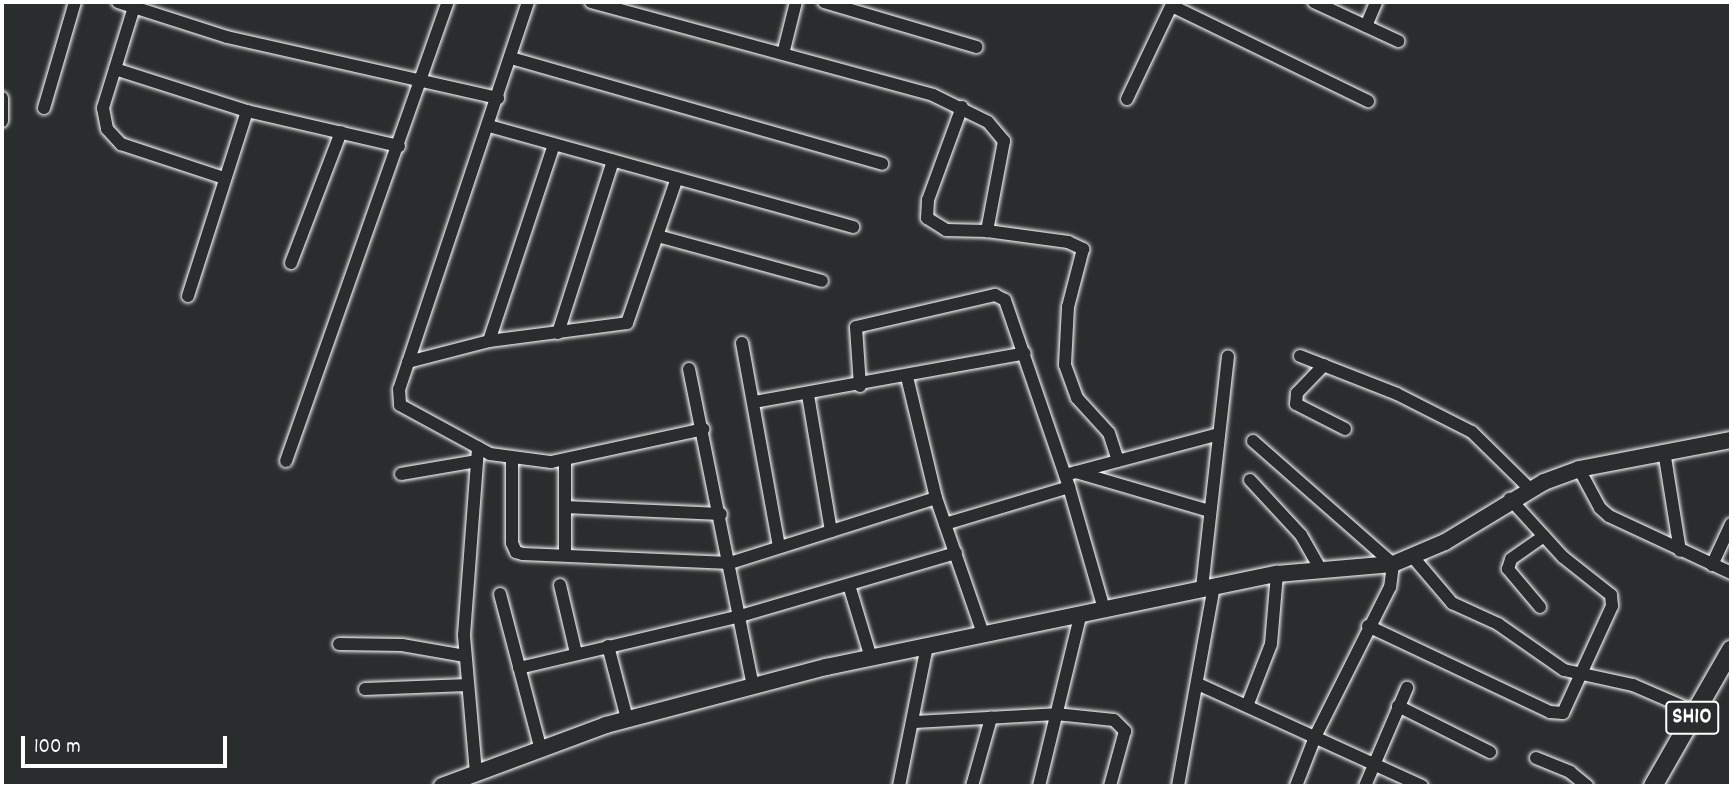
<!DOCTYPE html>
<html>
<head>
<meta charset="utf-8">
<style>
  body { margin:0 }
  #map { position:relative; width:1733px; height:788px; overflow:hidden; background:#2a2d2e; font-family:Dekko,sans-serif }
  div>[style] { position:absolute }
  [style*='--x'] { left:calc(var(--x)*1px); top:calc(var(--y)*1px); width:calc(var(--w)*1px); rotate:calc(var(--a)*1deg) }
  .roads { filter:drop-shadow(0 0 2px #fff) drop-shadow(0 0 2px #fff) }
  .minor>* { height:12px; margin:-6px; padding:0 6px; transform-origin:6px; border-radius:6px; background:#2a2d2e }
  .secondary>* { height:16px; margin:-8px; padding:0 8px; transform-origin:8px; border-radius:8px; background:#2a2d2e }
  .primary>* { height:18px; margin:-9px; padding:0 9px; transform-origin:9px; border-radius:9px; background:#2a2d2e }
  span { translate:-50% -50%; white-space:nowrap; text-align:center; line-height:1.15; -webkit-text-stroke:5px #2a2d2e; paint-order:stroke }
  .shield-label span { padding:2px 5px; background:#2a2d2e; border:2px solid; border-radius:5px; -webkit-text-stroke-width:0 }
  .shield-label { font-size:23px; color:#fff; font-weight:700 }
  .frame { position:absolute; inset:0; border:4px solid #fff; pointer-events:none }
  .scale { position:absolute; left:21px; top:736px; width:206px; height:32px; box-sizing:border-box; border:4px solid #fff; border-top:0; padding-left:9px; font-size:21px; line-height:24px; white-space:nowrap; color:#fff; -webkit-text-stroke:5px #2a2d2e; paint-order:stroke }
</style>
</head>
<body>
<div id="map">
  <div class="roads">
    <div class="minor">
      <i style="--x:118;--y:2;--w:114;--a:17.8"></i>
      <i style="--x:227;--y:37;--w:278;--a:12.7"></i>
      <i style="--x:528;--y:2;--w:408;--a:108.4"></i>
      <i style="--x:399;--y:389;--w:16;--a:86"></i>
      <i style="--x:400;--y:405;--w:102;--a:28.6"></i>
      <i style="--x:490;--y:454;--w:62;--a:7.5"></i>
      <i style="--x:551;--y:462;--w:156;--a:-12.2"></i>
      <i style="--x:591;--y:2;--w:354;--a:15.2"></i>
      <i style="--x:933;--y:95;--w:61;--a:26.1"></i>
      <i style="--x:988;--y:122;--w:25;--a:50"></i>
      <i style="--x:1004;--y:141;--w:92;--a:100.7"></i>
      <i style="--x:824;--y:2;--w:159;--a:16.4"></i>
      <i style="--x:1314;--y:2;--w:93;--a:24.9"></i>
      <i style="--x:1172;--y:6;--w:218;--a:25.9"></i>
      <i style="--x:134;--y:7;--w:106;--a:107.1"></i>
      <i style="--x:103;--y:108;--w:21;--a:79"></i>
      <i style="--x:107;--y:129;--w:21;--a:47"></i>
      <i style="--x:121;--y:144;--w:108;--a:18.3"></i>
      <i style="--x:1366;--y:26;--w:26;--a:-67"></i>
      <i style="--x:783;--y:54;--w:54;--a:-76"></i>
      <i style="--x:511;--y:58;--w:386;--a:15.9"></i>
      <i style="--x:115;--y:69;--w:139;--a:17.7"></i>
      <i style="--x:247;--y:111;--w:156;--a:13"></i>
      <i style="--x:2;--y:98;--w:23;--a:90"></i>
      <i style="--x:1127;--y:99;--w:107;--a:-64.6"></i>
      <i style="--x:962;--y:107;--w:99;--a:110.1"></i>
      <i style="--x:928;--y:200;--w:18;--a:93"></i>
      <i style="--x:927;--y:218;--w:22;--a:32"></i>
      <i style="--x:946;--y:230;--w:41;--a:1.4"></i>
      <i style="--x:987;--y:231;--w:82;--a:7.7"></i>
      <i style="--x:1068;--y:242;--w:17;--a:25"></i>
      <i style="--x:1083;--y:249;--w:60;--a:104.5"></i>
      <i style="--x:1068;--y:307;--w:58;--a:93"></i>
      <i style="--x:1065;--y:365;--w:35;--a:70"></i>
      <i style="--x:1077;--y:398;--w:47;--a:47.6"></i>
      <i style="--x:1109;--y:433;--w:29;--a:72"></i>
      <i style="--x:44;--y:108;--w:110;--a:-73.7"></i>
      <i style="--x:489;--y:126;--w:378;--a:15.5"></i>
      <i style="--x:658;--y:236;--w:170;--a:15.3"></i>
      <i style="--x:291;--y:263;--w:140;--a:-69.1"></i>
      <i style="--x:188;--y:296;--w:194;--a:-72.3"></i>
      <i style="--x:558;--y:333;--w:181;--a:-72.3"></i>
      <i style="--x:489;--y:341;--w:207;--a:-71.7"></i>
      <i style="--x:742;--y:343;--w:207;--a:79.7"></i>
      <i style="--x:1300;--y:356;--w:104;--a:21.4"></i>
      <i style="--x:1397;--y:394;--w:84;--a:26.9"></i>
      <i style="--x:1472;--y:432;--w:81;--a:44.5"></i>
      <i style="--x:408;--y:362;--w:84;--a:-14.5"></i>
      <i style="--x:489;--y:341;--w:139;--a:-7.4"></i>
      <i style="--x:627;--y:323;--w:153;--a:-71"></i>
      <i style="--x:1324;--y:365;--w:39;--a:134"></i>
      <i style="--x:1297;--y:393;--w:11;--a:95"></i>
      <i style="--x:1296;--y:404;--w:55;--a:27"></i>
      <i style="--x:689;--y:369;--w:323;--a:78.6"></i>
      <i style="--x:907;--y:377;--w:124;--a:76.5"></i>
      <i style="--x:936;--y:498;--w:144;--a:70.9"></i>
      <i style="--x:860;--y:386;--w:59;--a:-93.9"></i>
      <i style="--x:856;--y:327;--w:143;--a:-13"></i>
      <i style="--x:995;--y:295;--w:11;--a:27"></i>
      <i style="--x:1005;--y:300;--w:198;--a:71.1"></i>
      <i style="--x:1069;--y:487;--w:127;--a:74"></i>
      <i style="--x:808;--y:395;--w:138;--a:80.4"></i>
      <i style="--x:754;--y:402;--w:275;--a:-10.2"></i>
      <i style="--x:1253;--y:441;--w:186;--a:41.3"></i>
      <i style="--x:1393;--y:564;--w:23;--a:97"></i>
      <i style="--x:1390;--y:587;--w:168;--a:116.6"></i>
      <i style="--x:1315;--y:737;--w:53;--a:111.2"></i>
      <i style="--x:1664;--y:451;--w:101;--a:80.9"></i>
      <i style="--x:512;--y:459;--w:84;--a:90"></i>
      <i style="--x:512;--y:543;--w:10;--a:66"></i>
      <i style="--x:516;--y:552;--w:7;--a:16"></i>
      <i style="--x:523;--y:554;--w:207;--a:2.5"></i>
      <i style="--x:730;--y:563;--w:216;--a:-17.5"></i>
      <i style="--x:286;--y:461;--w:487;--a:-70.6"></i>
      <i style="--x:1579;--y:469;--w:44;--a:61.7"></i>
      <i style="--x:1600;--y:508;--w:12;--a:42"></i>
      <i style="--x:1609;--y:516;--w:135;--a:25"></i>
      <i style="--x:1076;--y:472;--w:139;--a:16.3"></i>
      <i style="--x:401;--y:474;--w:77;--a:-9.7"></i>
      <i style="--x:1065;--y:475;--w:159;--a:-14.9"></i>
      <i style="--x:1250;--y:480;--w:75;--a:47.2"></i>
      <i style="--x:1301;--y:535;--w:40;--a:60.3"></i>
      <i style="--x:565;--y:507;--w:156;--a:2.6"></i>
      <i style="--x:945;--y:524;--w:129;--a:-16.6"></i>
      <i style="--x:565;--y:555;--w:93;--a:-90"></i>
      <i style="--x:1412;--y:556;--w:62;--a:49.6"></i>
      <i style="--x:1452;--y:603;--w:51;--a:24.5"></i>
      <i style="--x:1498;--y:624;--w:80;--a:34.9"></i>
      <i style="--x:1564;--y:670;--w:71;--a:12.3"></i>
      <i style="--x:1633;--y:685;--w:68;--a:23.5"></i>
      <i style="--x:1712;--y:565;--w:45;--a:-65.1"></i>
      <i style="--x:560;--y:585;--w:70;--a:76.8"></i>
      <i style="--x:849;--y:585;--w:76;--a:73.2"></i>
      <i style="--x:1202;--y:588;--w:233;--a:-83.6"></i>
      <i style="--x:500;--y:594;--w:158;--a:75.3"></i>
      <i style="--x:1540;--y:607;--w:50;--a:-130.1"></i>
      <i style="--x:1508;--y:569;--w:10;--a:-73"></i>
      <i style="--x:1511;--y:559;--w:40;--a:-34.9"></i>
      <i style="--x:1368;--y:626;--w:201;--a:25.3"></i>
      <i style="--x:1550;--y:712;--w:13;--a:4"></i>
      <i style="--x:1563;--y:713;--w:118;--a:-65.4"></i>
      <i style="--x:1612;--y:606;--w:11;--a:-95"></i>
      <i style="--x:1611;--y:595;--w:61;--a:-141.6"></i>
      <i style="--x:1563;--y:557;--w:79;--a:-132.4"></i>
      <i style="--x:339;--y:644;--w:63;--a:0.9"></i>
      <i style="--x:402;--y:645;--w:64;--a:9.9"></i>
      <i style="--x:608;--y:646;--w:75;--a:75.4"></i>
      <i style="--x:519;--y:668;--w:227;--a:-13.2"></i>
      <i style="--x:740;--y:616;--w:225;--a:-16.3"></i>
      <i style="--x:1198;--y:684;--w:246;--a:24.5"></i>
      <i style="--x:365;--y:689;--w:103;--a:-2.2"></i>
      <i style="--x:1247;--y:706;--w:66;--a:-68.8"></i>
      <i style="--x:1271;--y:644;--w:70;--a:-85.1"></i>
      <i style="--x:1398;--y:706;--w:103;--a:26.6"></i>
      <i style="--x:915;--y:722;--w:141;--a:-3.2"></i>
      <i style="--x:1056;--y:714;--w:58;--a:5.9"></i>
      <i style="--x:1114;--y:720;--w:16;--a:45"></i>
      <i style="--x:1125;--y:731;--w:57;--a:105.3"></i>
      <i style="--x:1536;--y:758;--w:37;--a:22"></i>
      <i style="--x:1570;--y:772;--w:22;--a:39"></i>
      <i style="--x:476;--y:773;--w:139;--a:-95"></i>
      <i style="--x:464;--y:635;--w:188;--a:-85.7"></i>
      <i style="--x:899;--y:786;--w:143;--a:-78.7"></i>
      <i style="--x:972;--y:786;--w:71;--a:-74.4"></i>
      <i style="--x:1039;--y:786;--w:178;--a:-76.4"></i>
      <i style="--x:1178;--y:786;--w:203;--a:-79.8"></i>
      <i style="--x:1365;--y:786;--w:107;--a:-66.8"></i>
    </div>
    <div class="secondary">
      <i style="--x:442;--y:786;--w:175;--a:-20.4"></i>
      <i style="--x:606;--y:725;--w:228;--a:-14.8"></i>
      <i style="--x:826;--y:667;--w:460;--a:-11.7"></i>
      <i style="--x:1277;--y:574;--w:116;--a:-4.9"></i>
      <i style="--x:1393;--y:564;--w:56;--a:-22.9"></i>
      <i style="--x:1445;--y:542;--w:116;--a:-31.2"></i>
      <i style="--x:1544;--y:482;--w:37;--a:-20"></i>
      <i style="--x:1579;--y:469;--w:155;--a:-10.8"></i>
    </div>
    <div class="primary">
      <i style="--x:1653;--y:786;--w:157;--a:-60.2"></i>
    </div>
  </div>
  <div class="shield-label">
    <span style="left:1692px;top:718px">SH10</span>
  </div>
  <div class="frame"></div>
  <div class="scale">100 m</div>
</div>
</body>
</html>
